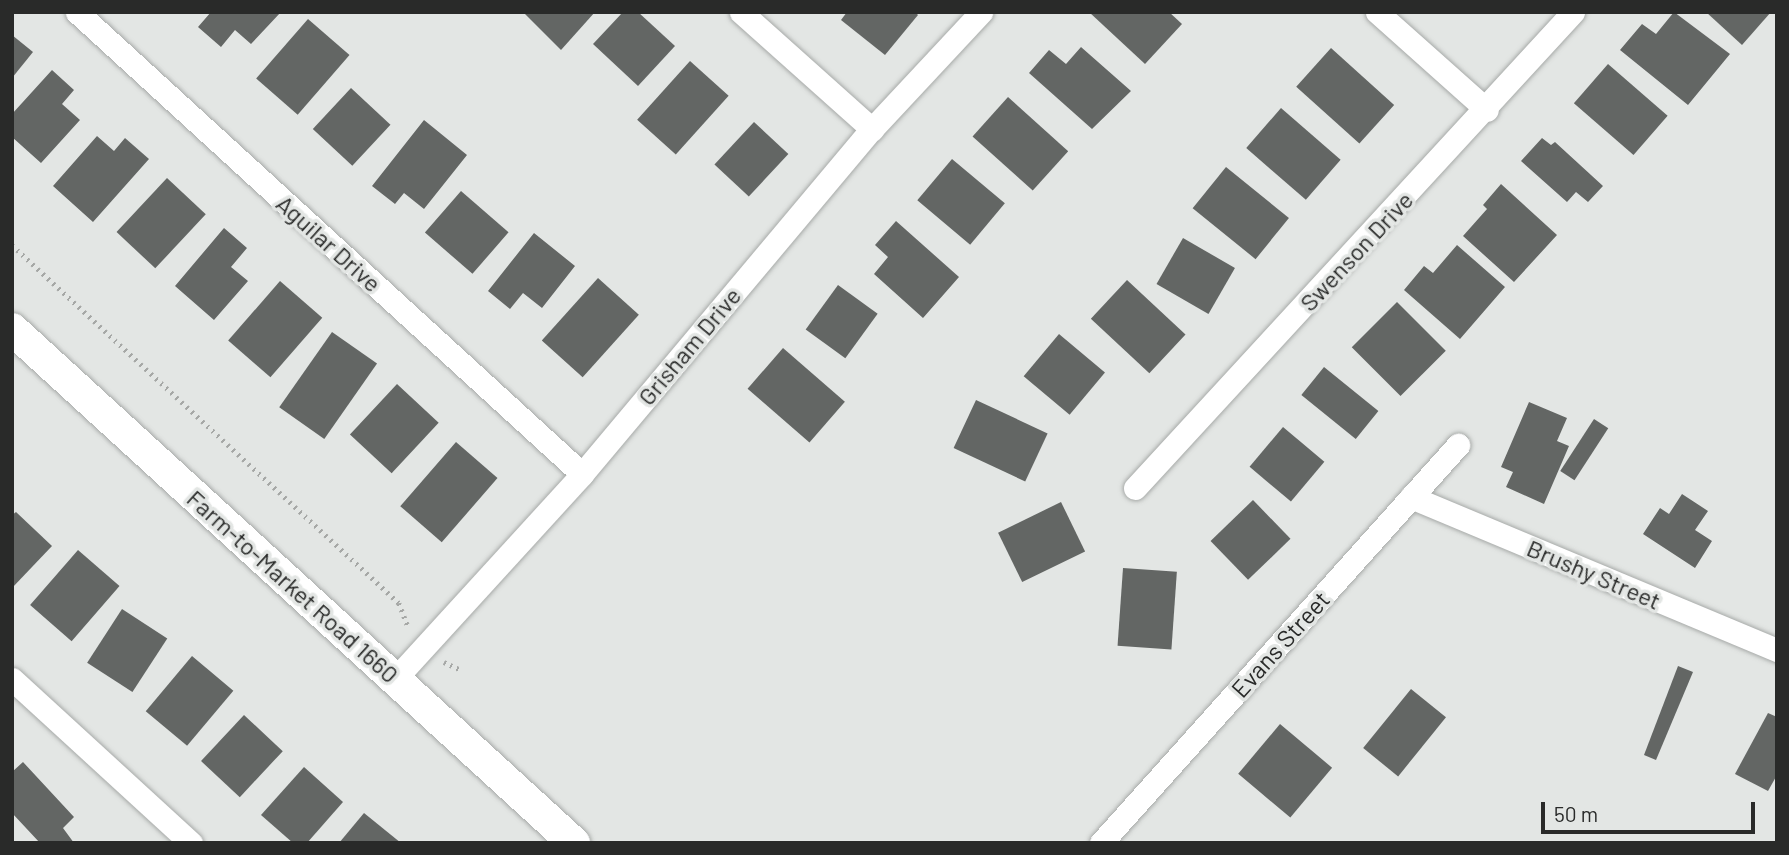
<!DOCTYPE html>
<html>
<head>
<meta charset="utf-8">
<style>
  body { margin:0 }
  #map { position:relative; width:1789px; height:855px; overflow:hidden; background:#e3e6e4; font-family:Barlow,sans-serif }
  div>[style] { position:absolute }
  [style*='--x'] { left:calc(var(--x)*1px); top:calc(var(--y)*1px); width:calc(var(--w)*1px); rotate:calc(var(--a)*1deg) }
  .building>* { inset:0; background:#636664; transform-origin:0 0 }
  .path>* { height:4.5px; margin-top:-2.25px; transform-origin:0; background:repeating-linear-gradient(90deg,#a6a8a6 0 2px,transparent 0 7px) }
  .roads { filter:drop-shadow(0 0 2px #a7aaa8) drop-shadow(0 0 2px #a7aaa8) }
  .street>* { height:23px; margin:-11.5px; padding:0 11.5px; transform-origin:11.5px; border-radius:11.5px; background:#fff }
  .secondary>* { height:32px; margin:-16px; padding:0 16px; transform-origin:16px; border-radius:16px; background:#fff }
  span { translate:-50% -50%; white-space:nowrap; text-align:center; line-height:1.15; -webkit-text-stroke:7px #e3e6e4; paint-order:stroke }
  .street-label { font-size:24px; color:#292a29 }
  .frame { position:absolute; inset:0; border:14px solid #292a29; pointer-events:none }
  .scale { position:absolute; left:1541px; top:802px; width:214px; height:32px; box-sizing:border-box; border:4px solid #292a29; border-top:0; padding-left:9px; font-size:21px; line-height:24px; white-space:nowrap; color:#292a29; -webkit-text-stroke:5px #e3e6e4; paint-order:stroke }
</style>
</head>
<body>
<div id="map">
  <div class="building">
    <i style="clip-path:polygon(211px 12px,281px 12px,251px 44px,235px 30px,221px 47px,198px 27px)"></i>
    <i style="clip-path:polygon(523px 12px,595px 12px,561px 50px)"></i>
    <i style="clip-path:polygon(623px 12px,638px 12px,675px 46px,638px 86px,593px 44px)"></i>
    <i style="clip-path:polygon(847px 12px,915px 12px,918px 15px,885px 55px,841px 20px)"></i>
    <i style="clip-path:polygon(1089px 12px,1169px 12px,1182px 24px,1145px 64px)"></i>
    <i style="clip-path:polygon(1674px 12px,1730px 54px,1688px 105px,1620px 50px,1642px 24px,1656px 34px)"></i>
    <i style="clip-path:polygon(1706px 12px,1771px 12px,1742px 45px)"></i>
    <i style="left:308px;top:19px;width:55px;height:79px;rotate:41deg"></i>
    <i style="clip-path:polygon(12px 35px,33px 52px,12px 78px)"></i>
    <i style="clip-path:polygon(1081px 47px,1131px 91px,1092px 129px,1029px 73px,1049px 50px,1066px 64px)"></i>
    <i style="left:1331px;top:48px;width:85px;height:52px;rotate:42deg"></i>
    <i style="left:690px;top:61px;width:52px;height:79px;rotate:42deg"></i>
    <i style="left:1608px;top:64px;width:79px;height:52px;rotate:41deg"></i>
    <i style="clip-path:polygon(52px 70px,74px 90px,62px 104px,80px 120px,41px 163px,12px 137px,12px 114px)"></i>
    <i style="left:351px;top:88px;width:54px;height:56px;rotate:43deg"></i>
    <i style="left:1008px;top:97px;width:81px;height:53px;rotate:42deg"></i>
    <i style="left:1281px;top:108px;width:79px;height:53px;rotate:41deg"></i>
    <i style="clip-path:polygon(424px 120px,467px 155px,424px 209px,404px 193px,395px 204px,372px 186px)"></i>
    <i style="left:754px;top:122px;width:47px;height:58px;rotate:43deg"></i>
    <i style="clip-path:polygon(97px 136px,114px 151px,125px 138px,149px 159px,93px 222px,53px 186px)"></i>
    <i style="clip-path:polygon(1542px 138px,1551px 145px,1555px 142px,1603px 186px,1588px 202px,1576px 192px,1567px 202px,1521px 161px)"></i>
    <i style="left:952px;top:159px;width:69px;height:54px;rotate:40deg"></i>
    <i style="left:1226px;top:167px;width:81px;height:53px;rotate:39deg"></i>
    <i style="left:167px;top:178px;width:53px;height:74px;rotate:43deg"></i>
    <i style="clip-path:polygon(1501px 184px,1557px 235px,1514px 282px,1463px 236px,1487px 209px,1483px 205px)"></i>
    <i style="left:461px;top:191px;width:63px;height:55px;rotate:41deg"></i>
    <i style="clip-path:polygon(896px 221px,959px 277px,923px 318px,874px 274px,888px 257px,875px 245px)"></i>
    <i style="clip-path:polygon(224px 228px,247px 248px,231px 267px,248px 281px,214px 320px,175px 286px)"></i>
    <i style="clip-path:polygon(534px 233px,575px 266px,542px 308px,523px 293px,510px 309px,488px 291px)"></i>
    <i style="left:1183px;top:238px;width:60px;height:53px;rotate:30deg"></i>
    <i style="clip-path:polygon(1457px 245px,1505px 287px,1460px 339px,1404px 290px,1424px 266px,1433px 273px)"></i>
    <i style="left:598px;top:278px;width:55px;height:84px;rotate:42deg"></i>
    <i style="left:1127px;top:280px;width:80px;height:53px;rotate:43deg"></i>
    <i style="left:280px;top:281px;width:56px;height:79px;rotate:41deg"></i>
    <i style="left:838px;top:285px;width:49px;height:55px;rotate:36deg"></i>
    <i style="left:1397px;top:302px;width:69px;height:64px;rotate:45deg"></i>
    <i style="left:332px;top:332px;width:55px;height:92px;rotate:35deg"></i>
    <i style="left:1059px;top:334px;width:60px;height:55px;rotate:40deg"></i>
    <i style="left:783px;top:348px;width:82px;height:54px;rotate:41deg"></i>
    <i style="left:1324px;top:367px;width:70px;height:36px;rotate:39deg"></i>
    <i style="left:397px;top:384px;width:57px;height:69px;rotate:43deg"></i>
    <i style="left:976px;top:400px;width:79px;height:53px;rotate:25deg"></i>
    <i style="clip-path:polygon(1529px 402px,1567px 418px,1557px 441px,1569px 446px,1544px 504px,1506px 487px,1513px 472px,1501px 467px)"></i>
    <i style="left:1594px;top:419px;width:17px;height:62px;rotate:33deg"></i>
    <i style="left:1283px;top:427px;width:54px;height:52px;rotate:40deg"></i>
    <i style="left:456px;top:442px;width:55px;height:85px;rotate:41deg"></i>
    <i style="clip-path:polygon(1682px 494px,1708px 511px,1695px 530px,1712px 541px,1695px 568px,1643px 534px,1660px 508px,1669px 514px)"></i>
    <i style="left:1253px;top:500px;width:54px;height:59px;rotate:46deg"></i>
    <i style="left:1061px;top:502px;width:55px;height:70px;rotate:64deg"></i>
    <i style="clip-path:polygon(16px 512px,52px 546px,12px 588px,12px 515px)"></i>
    <i style="left:78px;top:550px;width:55px;height:73px;rotate:41deg"></i>
    <i style="left:1123px;top:568px;width:54px;height:78px;rotate:4deg"></i>
    <i style="left:122px;top:609px;width:54px;height:64px;rotate:33deg"></i>
    <i style="left:192px;top:656px;width:54px;height:72px;rotate:40deg"></i>
    <i style="clip-path:polygon(1678px 666px,1693px 672px,1656px 760px,1644px 755px)"></i>
    <i style="left:1411px;top:689px;width:45px;height:76px;rotate:39deg"></i>
    <i style="clip-path:polygon(1768px 713px,1777px 717px,1777px 775px,1768px 791px,1735px 774px)"></i>
    <i style="left:244px;top:715px;width:53px;height:63px;rotate:43deg"></i>
    <i style="left:1280px;top:724px;width:68px;height:65px;rotate:40deg"></i>
    <i style="clip-path:polygon(23px 762px,74px 817px,63px 828px,74px 843px,40px 843px,12px 813px,12px 772px)"></i>
    <i style="clip-path:polygon(304px 767px,343px 802px,307px 843px,293px 843px,261px 815px)"></i>
    <i style="clip-path:polygon(364px 813px,401px 843px,339px 843px)"></i>
  </div>
  <div class="path">
    <i style="--x:12;--y:245;--w:527;--a:42.77"></i>
    <i style="--x:399;--y:603;--w:25;--a:69"></i>
    <i style="--x:444;--y:662;--w:17;--a:25"></i>
  </div>
  <div class="roads">
    <div class="street">
      <i style="--x:77;--y:12;--w:684;--a:42.45"></i>
      <i style="--x:741;--y:12;--w:176;--a:41.8"></i>
      <i style="--x:1377;--y:12;--w:147;--a:41.7"></i>
      <i style="--x:1135;--y:488;--w:647;--a:-47.38"></i>
      <i style="--x:1411;--y:497;--w:397;--a:22.7"></i>
      <i style="--x:12;--y:679;--w:243;--a:42.5"></i>
      <i style="--x:395;--y:679;--w:277;--a:-47.6"></i>
      <i style="--x:582;--y:474;--w:451;--a:-50"></i>
      <i style="--x:872;--y:129;--w:160;--a:-47"></i>
      <i style="--x:1101;--y:843;--w:535;--a:-48.11"></i>
    </div>
    <div class="secondary">
      <i style="--x:12;--y:329;--w:762;--a:42.45"></i>
    </div>
  </div>
  <div class="street-label">
    <span style="left:329px;top:243px;rotate:42deg">Aguilar Drive</span>
    <span style="left:1356px;top:251px;rotate:-47deg">Swenson Drive</span>
    <span style="left:689px;top:346px;rotate:-50deg">Grisham Drive</span>
    <span style="left:1594px;top:574px;rotate:23deg">Brushy Street</span>
    <span style="left:293px;top:586px;rotate:42deg">Farm-to-Market Road 1660</span>
    <span style="left:1280px;top:644px;rotate:-48deg">Evans Street</span>
  </div>
  <div class="frame"></div>
  <div class="scale">50 m</div>
</div>
</body>
</html>
